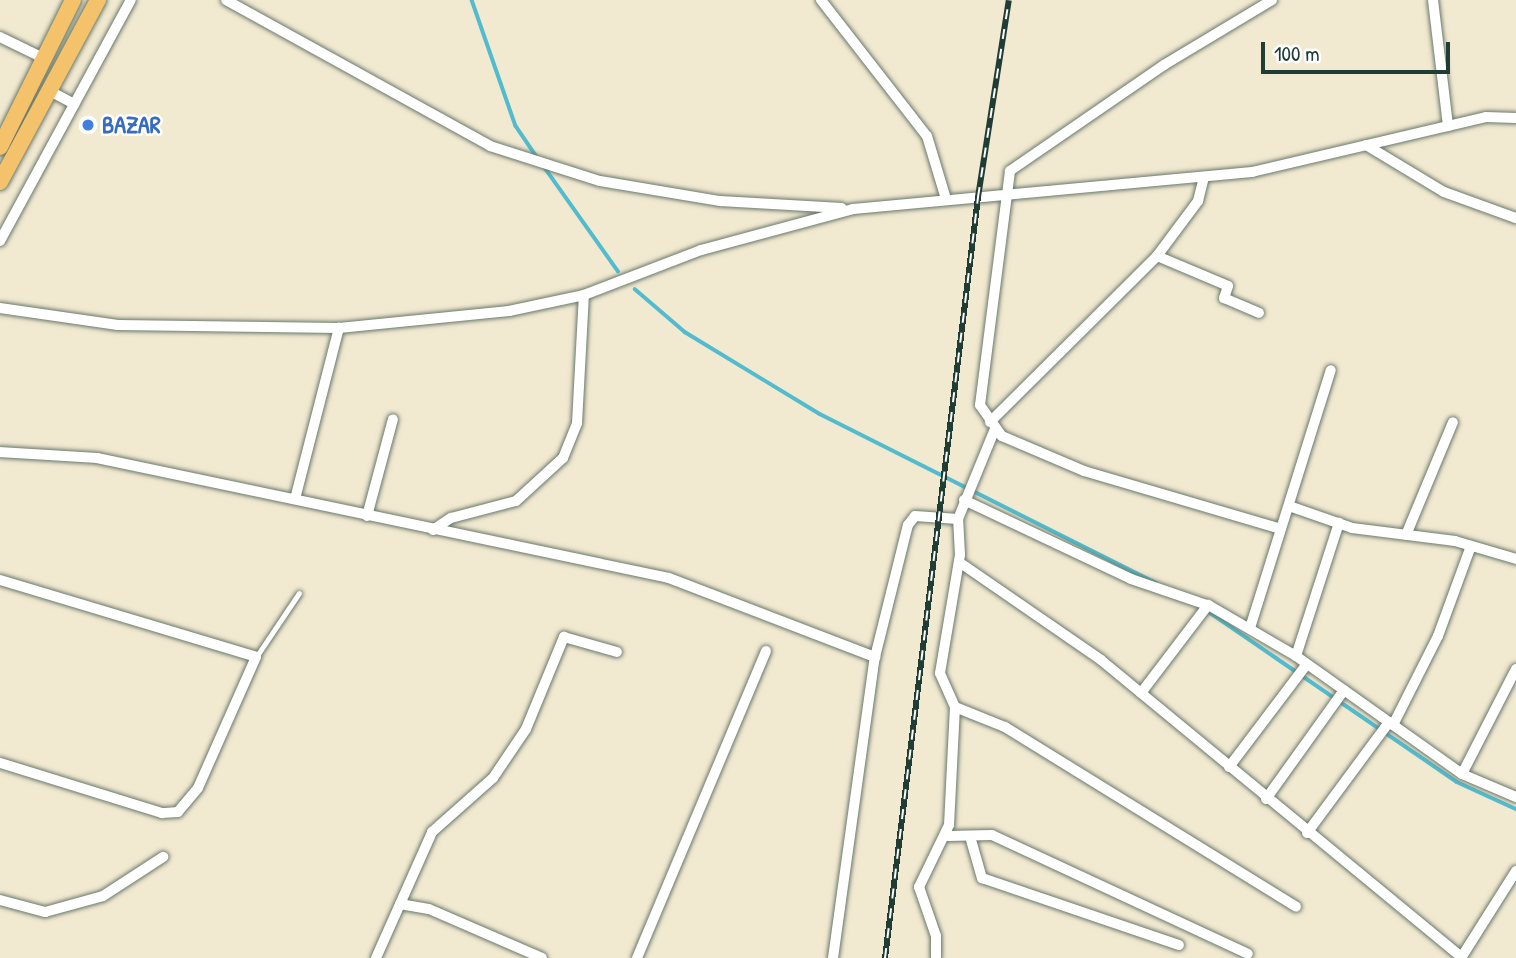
<!DOCTYPE html>
<html>
<head>
<meta charset="utf-8">
<style>
  body { margin:0 }
  #map { position:relative; width:1516px; height:958px; overflow:hidden; background:#f2e9d1; font-family:"Patrick Hand",sans-serif }
  div>[style] { position:absolute }
  [style*='--x'] { left:calc(var(--x)*1px); top:calc(var(--y)*1px); width:calc(var(--w)*1px); rotate:calc(var(--a)*1deg) }
  .stream>* { height:3.5px; margin:-1.75px; padding:0 1.75px; transform-origin:1.75px; border-radius:1.75px; background:#52bcce }
  .roads { filter:drop-shadow(0 0 2px #69796b) drop-shadow(0 0 2px #69796b) }
  .service>* { height:5px; margin:-2.5px; padding:0 2.5px; transform-origin:2.5px; border-radius:2.5px; background:#fff }
  .minor>* { height:10px; margin:-5px; padding:0 5px; transform-origin:5px; border-radius:5px; background:#fff }
  .trunk>* { height:16px; margin:-8px; padding:0 8px; transform-origin:8px; border-radius:8px; background:#f3c26a }
  .rail>* { height:6px; margin-top:-3px; transform-origin:0; background:repeating-linear-gradient(90deg,#fff 0 10px,#1f3d34 0 20px); box-sizing:border-box; border-block:2px solid #1f3d34 }
  .dots>* { width:19px; height:19px; translate:-50% -50%; box-sizing:border-box; border:4px solid #fff; border-radius:50% }
  span { translate:-50% -50%; white-space:nowrap; text-align:center; line-height:1.15; -webkit-text-stroke:5px #fff; paint-order:stroke }
  .shop-label { font-size:24px; color:#366cbe; font-weight:700 }
  .left { translate:0 -50%; text-align:left }
  .scale { position:absolute; left:1261px; top:42px; width:189px; height:32px; box-sizing:border-box; border:4px solid #1f3d34; border-top:0; padding-left:9px; font-size:21px; line-height:24px; white-space:nowrap; color:#1f3d34; -webkit-text-stroke:5px #fff; paint-order:stroke }
</style>
</head>
<body>
<div id="map">
  <div class="stream">
    <i style="--x:472;--y:0;--w:133;--a:70.8"></i>
    <i style="--x:516;--y:126;--w:40;--a:56"></i>
    <i style="--x:543;--y:165;--w:130;--a:54.7"></i>
    <i style="--x:635;--y:289;--w:66;--a:40.7"></i>
    <i style="--x:685;--y:332;--w:158;--a:31.3"></i>
    <i style="--x:820;--y:414;--w:376;--a:26.7"></i>
    <i style="--x:1206;--y:610;--w:304;--a:34.4"></i>
    <i style="--x:1457;--y:782;--w:65;--a:24.6"></i>
  </div>
  <div class="roads">
    <div class="service">
      <i style="--x:256;--y:657;--w:77;--a:-56.1"></i>
    </div>
    <div class="minor">
      <i style="--x:226;--y:0;--w:302;--a:28.9"></i>
      <i style="--x:490;--y:146;--w:115;--a:17.7"></i>
      <i style="--x:600;--y:181;--w:122;--a:9.5"></i>
      <i style="--x:720;--y:201;--w:122;--a:3.3"></i>
      <i style="--x:821;--y:0;--w:172;--a:52.1"></i>
      <i style="--x:927;--y:136;--w:66;--a:73.2"></i>
      <i style="--x:1272;--y:0;--w:126;--a:149"></i>
      <i style="--x:1164;--y:65;--w:187;--a:145.5"></i>
      <i style="--x:1010;--y:171;--w:236;--a:97.3"></i>
      <i style="--x:980;--y:405;--w:38;--a:55"></i>
      <i style="--x:1002;--y:436;--w:89;--a:23.1"></i>
      <i style="--x:1084;--y:471;--w:205;--a:16.4"></i>
      <i style="--x:1433;--y:0;--w:127;--a:83.2"></i>
      <i style="--x:0;--y:37;--w:48;--a:26"></i>
      <i style="--x:48;--y:90;--w:30;--a:28"></i>
      <i style="--x:1366;--y:145;--w:91;--a:31.1"></i>
      <i style="--x:1444;--y:192;--w:77;--a:19.9"></i>
      <i style="--x:0;--y:241;--w:274;--a:-61.5"></i>
      <i style="--x:1157;--y:256;--w:77;--a:22.9"></i>
      <i style="--x:1228;--y:286;--w:13;--a:108"></i>
      <i style="--x:1224;--y:298;--w:38;--a:23"></i>
      <i style="--x:0;--y:308;--w:119;--a:8.2"></i>
      <i style="--x:118;--y:325;--w:221;--a:0.8"></i>
      <i style="--x:339;--y:328;--w:171;--a:-5.7"></i>
      <i style="--x:509;--y:311;--w:77;--a:-12"></i>
      <i style="--x:584;--y:295;--w:125;--a:-21"></i>
      <i style="--x:701;--y:250;--w:157;--a:-15.1"></i>
      <i style="--x:853;--y:209;--w:401;--a:-5.3"></i>
      <i style="--x:1252;--y:172;--w:240;--a:-13.2"></i>
      <i style="--x:1486;--y:117;--w:30;--a:2"></i>
      <i style="--x:990;--y:422;--w:235;--a:-44.8"></i>
      <i style="--x:1157;--y:256;--w:69;--a:-53.3"></i>
      <i style="--x:1198;--y:201;--w:25;--a:-76"></i>
      <i style="--x:0;--y:452;--w:97;--a:3.5"></i>
      <i style="--x:97;--y:458;--w:584;--a:11.85"></i>
      <i style="--x:669;--y:578;--w:221;--a:21"></i>
      <i style="--x:295;--y:499;--w:177;--a:-75.6"></i>
      <i style="--x:964;--y:500;--w:185;--a:25.3"></i>
      <i style="--x:1131;--y:579;--w:83;--a:18.9"></i>
      <i style="--x:1210;--y:606;--w:99;--a:30.2"></i>
      <i style="--x:1296;--y:656;--w:204;--a:35.4"></i>
      <i style="--x:1462;--y:774;--w:59;--a:23.1"></i>
      <i style="--x:1289;--y:506;--w:67;--a:19.2"></i>
      <i style="--x:1352;--y:528;--w:104;--a:7.2"></i>
      <i style="--x:1455;--y:541;--w:64;--a:16.4"></i>
      <i style="--x:367;--y:516;--w:100;--a:-75"></i>
      <i style="--x:433;--y:530;--w:22;--a:-34"></i>
      <i style="--x:451;--y:518;--w:67;--a:-14.7"></i>
      <i style="--x:516;--y:501;--w:64;--a:-42.5"></i>
      <i style="--x:563;--y:458;--w:38;--a:-68"></i>
      <i style="--x:577;--y:423;--w:128;--a:-86.9"></i>
      <i style="--x:1406;--y:535;--w:122;--a:-67.4"></i>
      <i style="--x:959;--y:562;--w:173;--a:34.6"></i>
      <i style="--x:1101;--y:660;--w:468;--a:39.5"></i>
      <i style="--x:0;--y:580;--w:267;--a:16.7"></i>
      <i style="--x:256;--y:657;--w:143;--a:113.9"></i>
      <i style="--x:198;--y:788;--w:31;--a:130"></i>
      <i style="--x:178;--y:812;--w:16;--a:176"></i>
      <i style="--x:162;--y:813;--w:170;--a:-162.8"></i>
      <i style="--x:1250;--y:628;--w:270;--a:-72.6"></i>
      <i style="--x:1296;--y:656;--w:140;--a:-72.1"></i>
      <i style="--x:1141;--y:693;--w:111;--a:-52.7"></i>
      <i style="--x:955;--y:707;--w:54;--a:21.8"></i>
      <i style="--x:1005;--y:727;--w:342;--a:31.7"></i>
      <i style="--x:1393;--y:725;--w:100;--a:-63.2"></i>
      <i style="--x:1438;--y:636;--w:96;--a:-69.9"></i>
      <i style="--x:1229;--y:767;--w:129;--a:-52.9"></i>
      <i style="--x:1462;--y:774;--w:118;--a:-62.8"></i>
      <i style="--x:1266;--y:799;--w:134;--a:-54.4"></i>
      <i style="--x:1307;--y:833;--w:138;--a:-53.5"></i>
      <i style="--x:948;--y:836;--w:44;--a:-1.3"></i>
      <i style="--x:992;--y:835;--w:282;--a:24.9"></i>
      <i style="--x:971;--y:840;--w:40;--a:74"></i>
      <i style="--x:982;--y:878;--w:208;--a:18.8"></i>
      <i style="--x:0;--y:900;--w:47;--a:14.9"></i>
      <i style="--x:45;--y:912;--w:60;--a:-15.4"></i>
      <i style="--x:103;--y:896;--w:72;--a:-33"></i>
      <i style="--x:400;--y:904;--w:29;--a:10"></i>
      <i style="--x:429;--y:909;--w:123;--a:23.4"></i>
      <i style="--x:376;--y:958;--w:138;--a:-66"></i>
      <i style="--x:432;--y:832;--w:81;--a:-41.5"></i>
      <i style="--x:493;--y:778;--w:59;--a:-56"></i>
      <i style="--x:526;--y:729;--w:100;--a:-67.6"></i>
      <i style="--x:564;--y:637;--w:55;--a:15.8"></i>
      <i style="--x:637;--y:958;--w:333;--a:-67.2"></i>
      <i style="--x:833;--y:958;--w:304;--a:-82.1"></i>
      <i style="--x:875;--y:657;--w:136;--a:-76"></i>
      <i style="--x:908;--y:525;--w:11;--a:-52"></i>
      <i style="--x:915;--y:516;--w:43;--a:4"></i>
      <i style="--x:936;--y:958;--w:22;--a:-90"></i>
      <i style="--x:936;--y:936;--w:52;--a:-109.1"></i>
      <i style="--x:919;--y:887;--w:69;--a:-64.2"></i>
      <i style="--x:949;--y:825;--w:118;--a:-87.1"></i>
      <i style="--x:955;--y:707;--w:37;--a:-114"></i>
      <i style="--x:940;--y:673;--w:120;--a:-80.4"></i>
      <i style="--x:960;--y:555;--w:36;--a:-93"></i>
      <i style="--x:958;--y:519;--w:97;--a:-67.7"></i>
      <i style="--x:1461;--y:958;--w:103;--a:-57.7"></i>
    </div>
    <div class="trunk">
      <i style="--x:0;--y:147;--w:164;--a:-63.6"></i>
      <i style="--x:0;--y:182;--w:207;--a:-61.7"></i>
    </div>
  </div>
  <div class="rail">
    <i style="--x:885;--y:958;--w:767;--a:-83.03"></i>
    <i style="--x:978;--y:197;--w:199;--a:-81.1"></i>
  </div>
  <div class="dots">
    <i style="left:88px;top:125px;background:#3f7fe0"></i>
  </div>
  <div class="shop-label">
    <span class="left" style="left:102px;top:125px">BAZAR</span>
  </div>
  <div class="scale">100 m</div>
</div>
</body>
</html>
